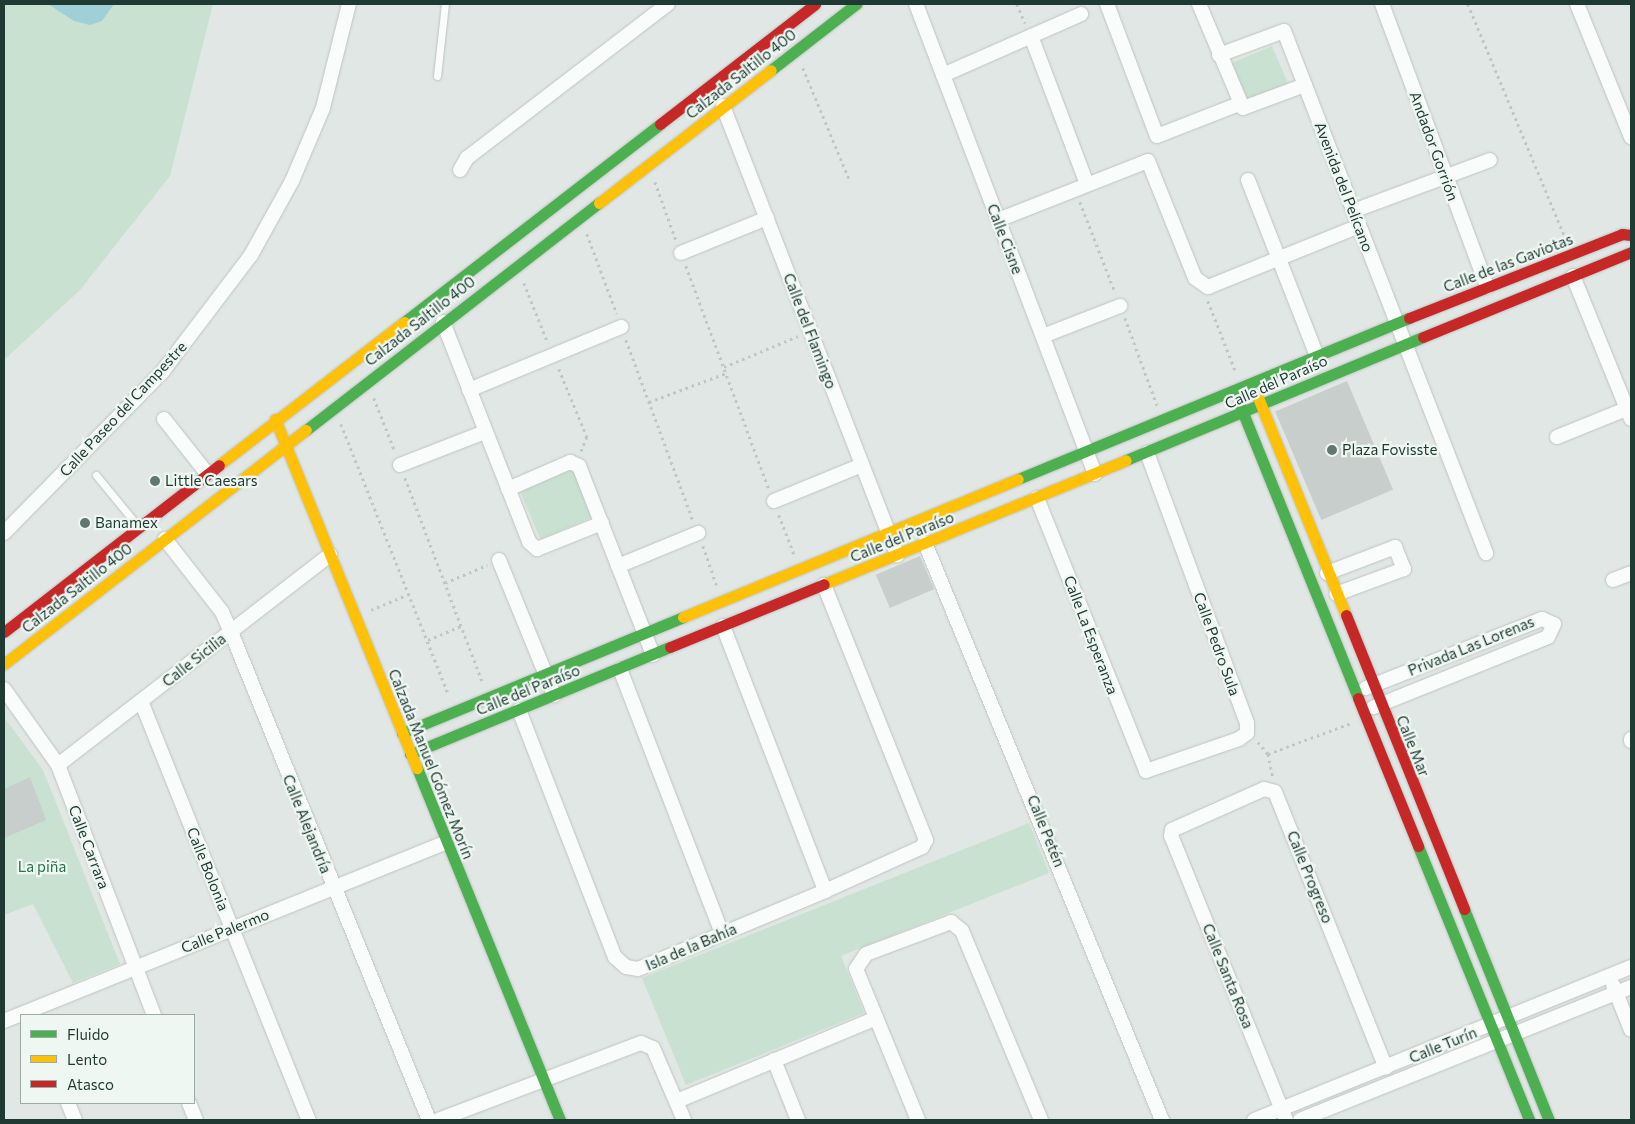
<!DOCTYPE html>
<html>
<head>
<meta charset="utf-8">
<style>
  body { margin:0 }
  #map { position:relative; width:1635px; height:1124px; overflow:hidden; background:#e1e7e4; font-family:Commissioner,sans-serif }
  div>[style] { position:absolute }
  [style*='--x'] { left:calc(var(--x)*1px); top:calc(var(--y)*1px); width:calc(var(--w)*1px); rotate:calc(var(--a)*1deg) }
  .green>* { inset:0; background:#c9e1d0; transform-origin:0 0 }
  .water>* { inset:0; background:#a0cfd7 }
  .building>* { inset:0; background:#c8cecc; transform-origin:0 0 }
  .path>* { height:2.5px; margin-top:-1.25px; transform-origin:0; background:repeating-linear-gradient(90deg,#bfc7c5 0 2.5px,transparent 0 6.5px) }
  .roads { filter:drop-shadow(0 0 1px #bec4c1) drop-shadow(0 0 1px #bec4c1) }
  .lane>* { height:7px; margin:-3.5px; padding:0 3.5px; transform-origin:3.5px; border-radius:3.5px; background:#fafbfb }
  .street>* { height:14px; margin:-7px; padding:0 7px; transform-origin:7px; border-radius:7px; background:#fafbfb }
  .fast>* { height:11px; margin:-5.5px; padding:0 5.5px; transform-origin:5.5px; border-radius:5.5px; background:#4caf50 }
  .slow>* { height:11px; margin:-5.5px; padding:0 5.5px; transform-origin:5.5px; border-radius:5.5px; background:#ffc107 }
  .jam>* { height:11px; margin:-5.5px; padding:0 5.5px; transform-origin:5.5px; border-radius:5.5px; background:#c62828 }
  .dots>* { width:14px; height:14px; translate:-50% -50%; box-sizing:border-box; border:2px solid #eef7f2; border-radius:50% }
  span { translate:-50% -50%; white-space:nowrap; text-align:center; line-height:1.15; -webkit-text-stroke:4.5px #eef7f2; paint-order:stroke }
  .street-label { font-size:15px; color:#1f3a33 }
  .poi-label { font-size:15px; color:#1f3a33 }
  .left { translate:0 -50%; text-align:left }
  .park-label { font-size:15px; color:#297145 }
  .frame { position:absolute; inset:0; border:5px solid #1f3a33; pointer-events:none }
  .legend { position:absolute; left:20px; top:1014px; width:175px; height:90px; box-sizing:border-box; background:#eef7f2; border:1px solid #9baba6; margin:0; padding:6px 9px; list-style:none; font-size:15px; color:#1f3a33 }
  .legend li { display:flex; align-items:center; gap:10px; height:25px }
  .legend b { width:25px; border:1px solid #9baba6 }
</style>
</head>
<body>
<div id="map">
  <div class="green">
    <i style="clip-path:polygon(4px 4px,213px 4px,170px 176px,80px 290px,4px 360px)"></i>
    <i style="left:1272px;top:46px;width:47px;height:47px;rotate:67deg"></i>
    <i style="left:580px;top:466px;width:52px;height:65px;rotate:67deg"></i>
    <i style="clip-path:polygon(4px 717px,43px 770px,120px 964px,73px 983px,33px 904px,4px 915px)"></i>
    <i style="clip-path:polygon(1029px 823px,1049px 873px,841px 956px,864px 1013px,686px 1085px,642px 978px)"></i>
  </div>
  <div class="water">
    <i style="clip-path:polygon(48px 4px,114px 4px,102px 21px,90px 25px,74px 21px)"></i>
  </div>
  <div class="building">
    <i style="left:1347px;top:381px;width:118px;height:78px;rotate:67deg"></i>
    <i style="left:920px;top:556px;width:36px;height:48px;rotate:67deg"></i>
    <i style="clip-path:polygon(30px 777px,46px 820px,4px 838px,4px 789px)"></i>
  </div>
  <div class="path">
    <i style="--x:1017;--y:4;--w:21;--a:67"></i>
    <i style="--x:1468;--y:4;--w:255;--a:67.4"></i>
    <i style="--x:803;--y:68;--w:122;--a:67.4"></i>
    <i style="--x:655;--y:182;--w:62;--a:70.1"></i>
    <i style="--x:1080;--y:202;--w:97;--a:68.7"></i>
    <i style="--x:587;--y:234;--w:85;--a:69.4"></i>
    <i style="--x:686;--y:266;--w:238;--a:69.6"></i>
    <i style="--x:524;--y:283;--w:65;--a:68.2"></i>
    <i style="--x:1208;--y:301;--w:74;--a:68.6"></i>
    <i style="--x:1125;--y:318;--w:93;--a:69.8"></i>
    <i style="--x:626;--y:340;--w:192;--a:69.6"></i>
    <i style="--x:724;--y:367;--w:80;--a:-22.7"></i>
    <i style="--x:559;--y:369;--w:74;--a:67.6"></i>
    <i style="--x:587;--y:437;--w:16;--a:112"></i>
    <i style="--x:374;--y:398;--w:58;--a:68.7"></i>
    <i style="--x:649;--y:402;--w:82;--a:-20.6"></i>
    <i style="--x:341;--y:424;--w:292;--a:68.3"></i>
    <i style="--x:405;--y:478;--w:219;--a:69.2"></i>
    <i style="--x:779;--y:515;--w:42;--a:69"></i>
    <i style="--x:703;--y:546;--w:42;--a:70.7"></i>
    <i style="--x:445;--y:583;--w:46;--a:-23.2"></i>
    <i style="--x:371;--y:610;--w:41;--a:-22.8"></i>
    <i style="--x:428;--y:640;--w:36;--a:-23"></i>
    <i style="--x:1258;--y:742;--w:16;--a:50"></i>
    <i style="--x:1268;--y:754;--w:24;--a:78"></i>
    <i style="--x:1268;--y:754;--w:89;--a:-20.5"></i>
  </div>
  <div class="roads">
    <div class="lane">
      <i style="--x:437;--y:76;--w:72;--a:-83.7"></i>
      <i style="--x:96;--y:475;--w:65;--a:50.6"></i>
    </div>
    <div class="street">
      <i style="--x:916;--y:4;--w:503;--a:69.15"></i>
      <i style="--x:1107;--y:4;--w:141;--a:69.3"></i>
      <i style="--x:1157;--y:136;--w:88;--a:-21.3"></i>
      <i style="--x:1199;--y:4;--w:113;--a:67.1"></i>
      <i style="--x:1243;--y:108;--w:66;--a:-20.4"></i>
      <i style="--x:1382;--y:4;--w:302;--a:69.6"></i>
      <i style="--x:1577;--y:4;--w:144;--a:67.9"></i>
      <i style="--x:1031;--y:36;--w:158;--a:69.3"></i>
      <i style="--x:1219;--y:55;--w:69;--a:-20.3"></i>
      <i style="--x:1284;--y:31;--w:560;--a:68.84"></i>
      <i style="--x:943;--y:75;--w:151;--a:-23.8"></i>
      <i style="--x:723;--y:106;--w:482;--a:68.8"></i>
      <i style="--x:460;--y:170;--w:14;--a:-60"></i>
      <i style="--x:467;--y:158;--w:253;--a:-37.5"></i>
      <i style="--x:1248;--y:180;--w:189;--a:68.6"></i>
      <i style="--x:1353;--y:211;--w:146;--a:-20.4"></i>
      <i style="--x:998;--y:220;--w:161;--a:-21.5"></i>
      <i style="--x:1148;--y:161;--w:126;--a:68.1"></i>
      <i style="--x:1195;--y:278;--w:16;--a:35"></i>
      <i style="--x:1208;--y:287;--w:163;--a:-22"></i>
      <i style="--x:681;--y:253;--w:93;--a:-22.1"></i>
      <i style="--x:1573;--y:276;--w:154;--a:67.9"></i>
      <i style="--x:443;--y:322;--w:236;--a:68.6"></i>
      <i style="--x:529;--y:542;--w:11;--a:41"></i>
      <i style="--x:537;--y:549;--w:70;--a:-21.8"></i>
      <i style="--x:1043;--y:336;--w:83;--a:-21.3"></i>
      <i style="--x:469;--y:390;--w:165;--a:-22.5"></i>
      <i style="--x:164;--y:419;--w:68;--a:51.6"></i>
      <i style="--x:1557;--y:437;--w:80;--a:-22.1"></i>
      <i style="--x:400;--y:465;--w:91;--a:-21.2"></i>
      <i style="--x:508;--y:489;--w:68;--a:-23.5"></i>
      <i style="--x:570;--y:462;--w:10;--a:24"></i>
      <i style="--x:579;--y:466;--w:203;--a:68.6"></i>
      <i style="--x:1037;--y:498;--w:294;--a:68.2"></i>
      <i style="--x:1146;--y:771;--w:98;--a:-19"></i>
      <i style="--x:1239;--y:739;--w:10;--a:-37"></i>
      <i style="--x:1247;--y:733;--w:10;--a:-90"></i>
      <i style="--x:1247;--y:723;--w:288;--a:-110.3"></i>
      <i style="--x:774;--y:501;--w:95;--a:-22.2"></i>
      <i style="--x:4;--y:533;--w:227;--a:-45.5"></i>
      <i style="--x:163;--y:371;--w:146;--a:-52.8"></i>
      <i style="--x:251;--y:255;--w:85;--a:-61"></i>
      <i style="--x:292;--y:181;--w:79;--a:-67"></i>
      <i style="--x:323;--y:108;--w:107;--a:-76"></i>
      <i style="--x:165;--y:539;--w:93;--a:52"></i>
      <i style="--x:222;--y:612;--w:22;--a:66"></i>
      <i style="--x:231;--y:632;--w:527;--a:67.92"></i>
      <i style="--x:925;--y:543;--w:624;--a:67.67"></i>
      <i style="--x:499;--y:560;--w:146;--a:67.8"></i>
      <i style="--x:618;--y:566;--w:87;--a:-22.4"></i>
      <i style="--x:1327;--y:573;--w:73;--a:-20.9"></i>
      <i style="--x:1395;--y:547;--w:24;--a:68"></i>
      <i style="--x:1404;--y:569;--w:72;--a:159.8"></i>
      <i style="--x:1613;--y:580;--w:19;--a:-21"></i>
      <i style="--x:723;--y:626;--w:284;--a:68.9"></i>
      <i style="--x:620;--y:669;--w:284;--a:68.9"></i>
      <i style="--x:1366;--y:688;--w:189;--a:-21.4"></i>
      <i style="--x:1542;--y:619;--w:13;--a:23"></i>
      <i style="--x:1554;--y:624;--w:14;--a:115"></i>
      <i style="--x:1548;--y:637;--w:188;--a:158.1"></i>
      <i style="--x:4;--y:689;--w:93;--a:54.6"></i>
      <i style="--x:58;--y:765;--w:268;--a:69"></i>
      <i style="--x:141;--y:701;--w:451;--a:68.2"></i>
      <i style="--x:519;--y:710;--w:265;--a:68.8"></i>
      <i style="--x:615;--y:957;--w:15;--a:42"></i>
      <i style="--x:626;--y:967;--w:12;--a:9"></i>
      <i style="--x:638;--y:969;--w:203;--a:-22.6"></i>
      <i style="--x:825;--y:891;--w:107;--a:-24.4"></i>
      <i style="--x:922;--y:847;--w:8;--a:-60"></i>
      <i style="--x:926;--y:840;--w:275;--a:-111.8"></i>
      <i style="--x:1631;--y:739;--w:2;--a:90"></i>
      <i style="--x:58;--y:765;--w:344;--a:-37.7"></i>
      <i style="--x:1613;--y:985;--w:48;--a:68.2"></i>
      <i style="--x:4;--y:1021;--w:477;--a:-22"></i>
      <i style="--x:774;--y:1060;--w:65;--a:68.2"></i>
      <i style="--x:677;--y:1101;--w:216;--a:-22.6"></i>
      <i style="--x:68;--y:1103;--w:18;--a:68"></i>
      <i style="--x:189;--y:1103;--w:18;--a:68"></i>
      <i style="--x:438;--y:1120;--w:217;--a:-20.8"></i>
      <i style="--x:641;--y:1043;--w:13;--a:23"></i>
      <i style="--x:653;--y:1048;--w:78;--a:66.7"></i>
      <i style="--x:918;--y:1120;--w:163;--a:-112.3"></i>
      <i style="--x:856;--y:969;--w:18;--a:-56"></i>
      <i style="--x:866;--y:954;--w:91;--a:-20.6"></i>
      <i style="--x:951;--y:922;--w:14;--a:39"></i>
      <i style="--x:962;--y:931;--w:205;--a:67.3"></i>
      <i style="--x:1254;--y:1120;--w:407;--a:-22.1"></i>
      <i style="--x:1286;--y:1120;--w:306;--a:-112"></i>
      <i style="--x:1171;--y:836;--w:6;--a:-81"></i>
      <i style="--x:1172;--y:830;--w:101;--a:-24"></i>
      <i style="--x:1264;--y:789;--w:11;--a:15"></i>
      <i style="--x:1275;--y:792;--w:297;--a:68.1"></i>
      <i style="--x:1300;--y:1120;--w:357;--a:-21.9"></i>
    </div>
    <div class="fast">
      <i style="--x:771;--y:70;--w:108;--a:-37.8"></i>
      <i style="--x:404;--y:322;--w:324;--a:-37.7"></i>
      <i style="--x:1239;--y:403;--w:318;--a:68"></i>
      <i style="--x:306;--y:430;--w:371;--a:-37.8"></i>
      <i style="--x:1126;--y:460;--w:321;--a:-22.5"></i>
      <i style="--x:1018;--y:479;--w:423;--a:-22.4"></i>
      <i style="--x:402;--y:733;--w:304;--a:-22.4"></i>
      <i style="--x:410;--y:754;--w:281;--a:-22.4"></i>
      <i style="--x:417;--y:768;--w:380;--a:67.9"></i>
      <i style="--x:1418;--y:846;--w:296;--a:67.9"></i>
      <i style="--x:1464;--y:909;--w:227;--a:68.1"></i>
    </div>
    <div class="slow">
      <i style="--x:599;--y:203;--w:217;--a:-37.7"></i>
      <i style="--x:1257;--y:395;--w:237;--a:68"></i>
      <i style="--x:275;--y:419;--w:377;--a:67.9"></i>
      <i style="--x:219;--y:465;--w:234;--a:-37.7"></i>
      <i style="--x:824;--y:584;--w:326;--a:-22.3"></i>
      <i style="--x:683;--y:617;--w:362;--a:-22.4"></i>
      <i style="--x:4;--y:664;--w:382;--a:-37.8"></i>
    </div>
    <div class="jam">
      <i style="--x:660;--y:124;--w:196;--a:-37.7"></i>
      <i style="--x:1409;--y:318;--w:229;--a:-21.5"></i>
      <i style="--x:1622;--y:234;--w:9;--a:6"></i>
      <i style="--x:1423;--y:337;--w:225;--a:-22.2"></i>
      <i style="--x:1346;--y:615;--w:317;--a:68.1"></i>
      <i style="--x:4;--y:632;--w:272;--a:-37.8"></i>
      <i style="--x:670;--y:647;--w:166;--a:-22.2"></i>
      <i style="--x:1358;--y:698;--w:160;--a:67.9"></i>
    </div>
  </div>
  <div class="dots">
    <i style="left:1332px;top:450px;background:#637771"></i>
    <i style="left:155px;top:481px;background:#637771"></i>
    <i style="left:85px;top:523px;background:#637771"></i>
  </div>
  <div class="street-label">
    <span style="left:741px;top:74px;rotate:-38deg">Calzada Saltillo 400</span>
    <span style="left:1434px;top:146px;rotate:70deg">Andador Gorrión</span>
    <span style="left:1344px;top:187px;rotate:69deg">Avenida del Pelícano</span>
    <span style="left:1005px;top:239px;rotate:69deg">Calle Cisne</span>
    <span style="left:1508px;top:263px;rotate:-21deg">Calle de las Gaviotas</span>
    <span style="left:420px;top:321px;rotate:-38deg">Calzada Saltillo 400</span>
    <span style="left:810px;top:331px;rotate:69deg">Calle del Flamingo</span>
    <span style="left:1276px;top:382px;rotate:-24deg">Calle del Paraíso</span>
    <span style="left:123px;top:409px;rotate:-47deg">Calle Paseo del Campestre</span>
    <span style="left:902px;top:537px;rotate:-22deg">Calle del Paraíso</span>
    <span style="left:77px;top:588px;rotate:-38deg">Calzada Saltillo 400</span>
    <span style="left:1091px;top:635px;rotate:69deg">Calle La Esperanza</span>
    <span style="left:1217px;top:644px;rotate:70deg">Calle Pedro Sula</span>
    <span style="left:1471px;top:646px;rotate:-22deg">Privada Las Lorenas</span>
    <span style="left:194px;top:660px;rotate:-38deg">Calle Sicilia</span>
    <span style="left:528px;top:690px;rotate:-22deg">Calle del Paraíso</span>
    <span style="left:1413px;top:746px;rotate:68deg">Calle Mar</span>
    <span style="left:431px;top:764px;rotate:68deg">Calzada Manuel Gómez Morín</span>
    <span style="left:307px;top:824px;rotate:68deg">Calle Alejandría</span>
    <span style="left:1046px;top:831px;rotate:68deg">Calle Petén</span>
    <span style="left:89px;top:847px;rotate:69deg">Calle Carrara</span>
    <span style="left:208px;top:869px;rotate:68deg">Calle Bolonia</span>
    <span style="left:1310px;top:877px;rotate:68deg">Calle Progreso</span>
    <span style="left:225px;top:931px;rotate:-22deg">Calle Palermo</span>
    <span style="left:691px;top:947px;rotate:-23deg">Isla de la Bahía</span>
    <span style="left:1228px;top:976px;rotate:68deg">Calle Santa Rosa</span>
    <span style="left:1443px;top:1045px;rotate:-22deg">Calle Turín</span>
  </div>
  <div class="poi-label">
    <span class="left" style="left:1342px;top:450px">Plaza Fovisste</span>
    <span class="left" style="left:165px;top:481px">Little Caesars</span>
    <span class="left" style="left:95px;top:523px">Banamex</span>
  </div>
  <div class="park-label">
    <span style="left:42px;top:867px">La piña</span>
  </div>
  <div class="frame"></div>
  <ul class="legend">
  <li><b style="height:6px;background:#4caf50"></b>Fluido</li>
  <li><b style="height:6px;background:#ffc107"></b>Lento</li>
  <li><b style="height:6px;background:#c62828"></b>Atasco</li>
  </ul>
</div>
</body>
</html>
